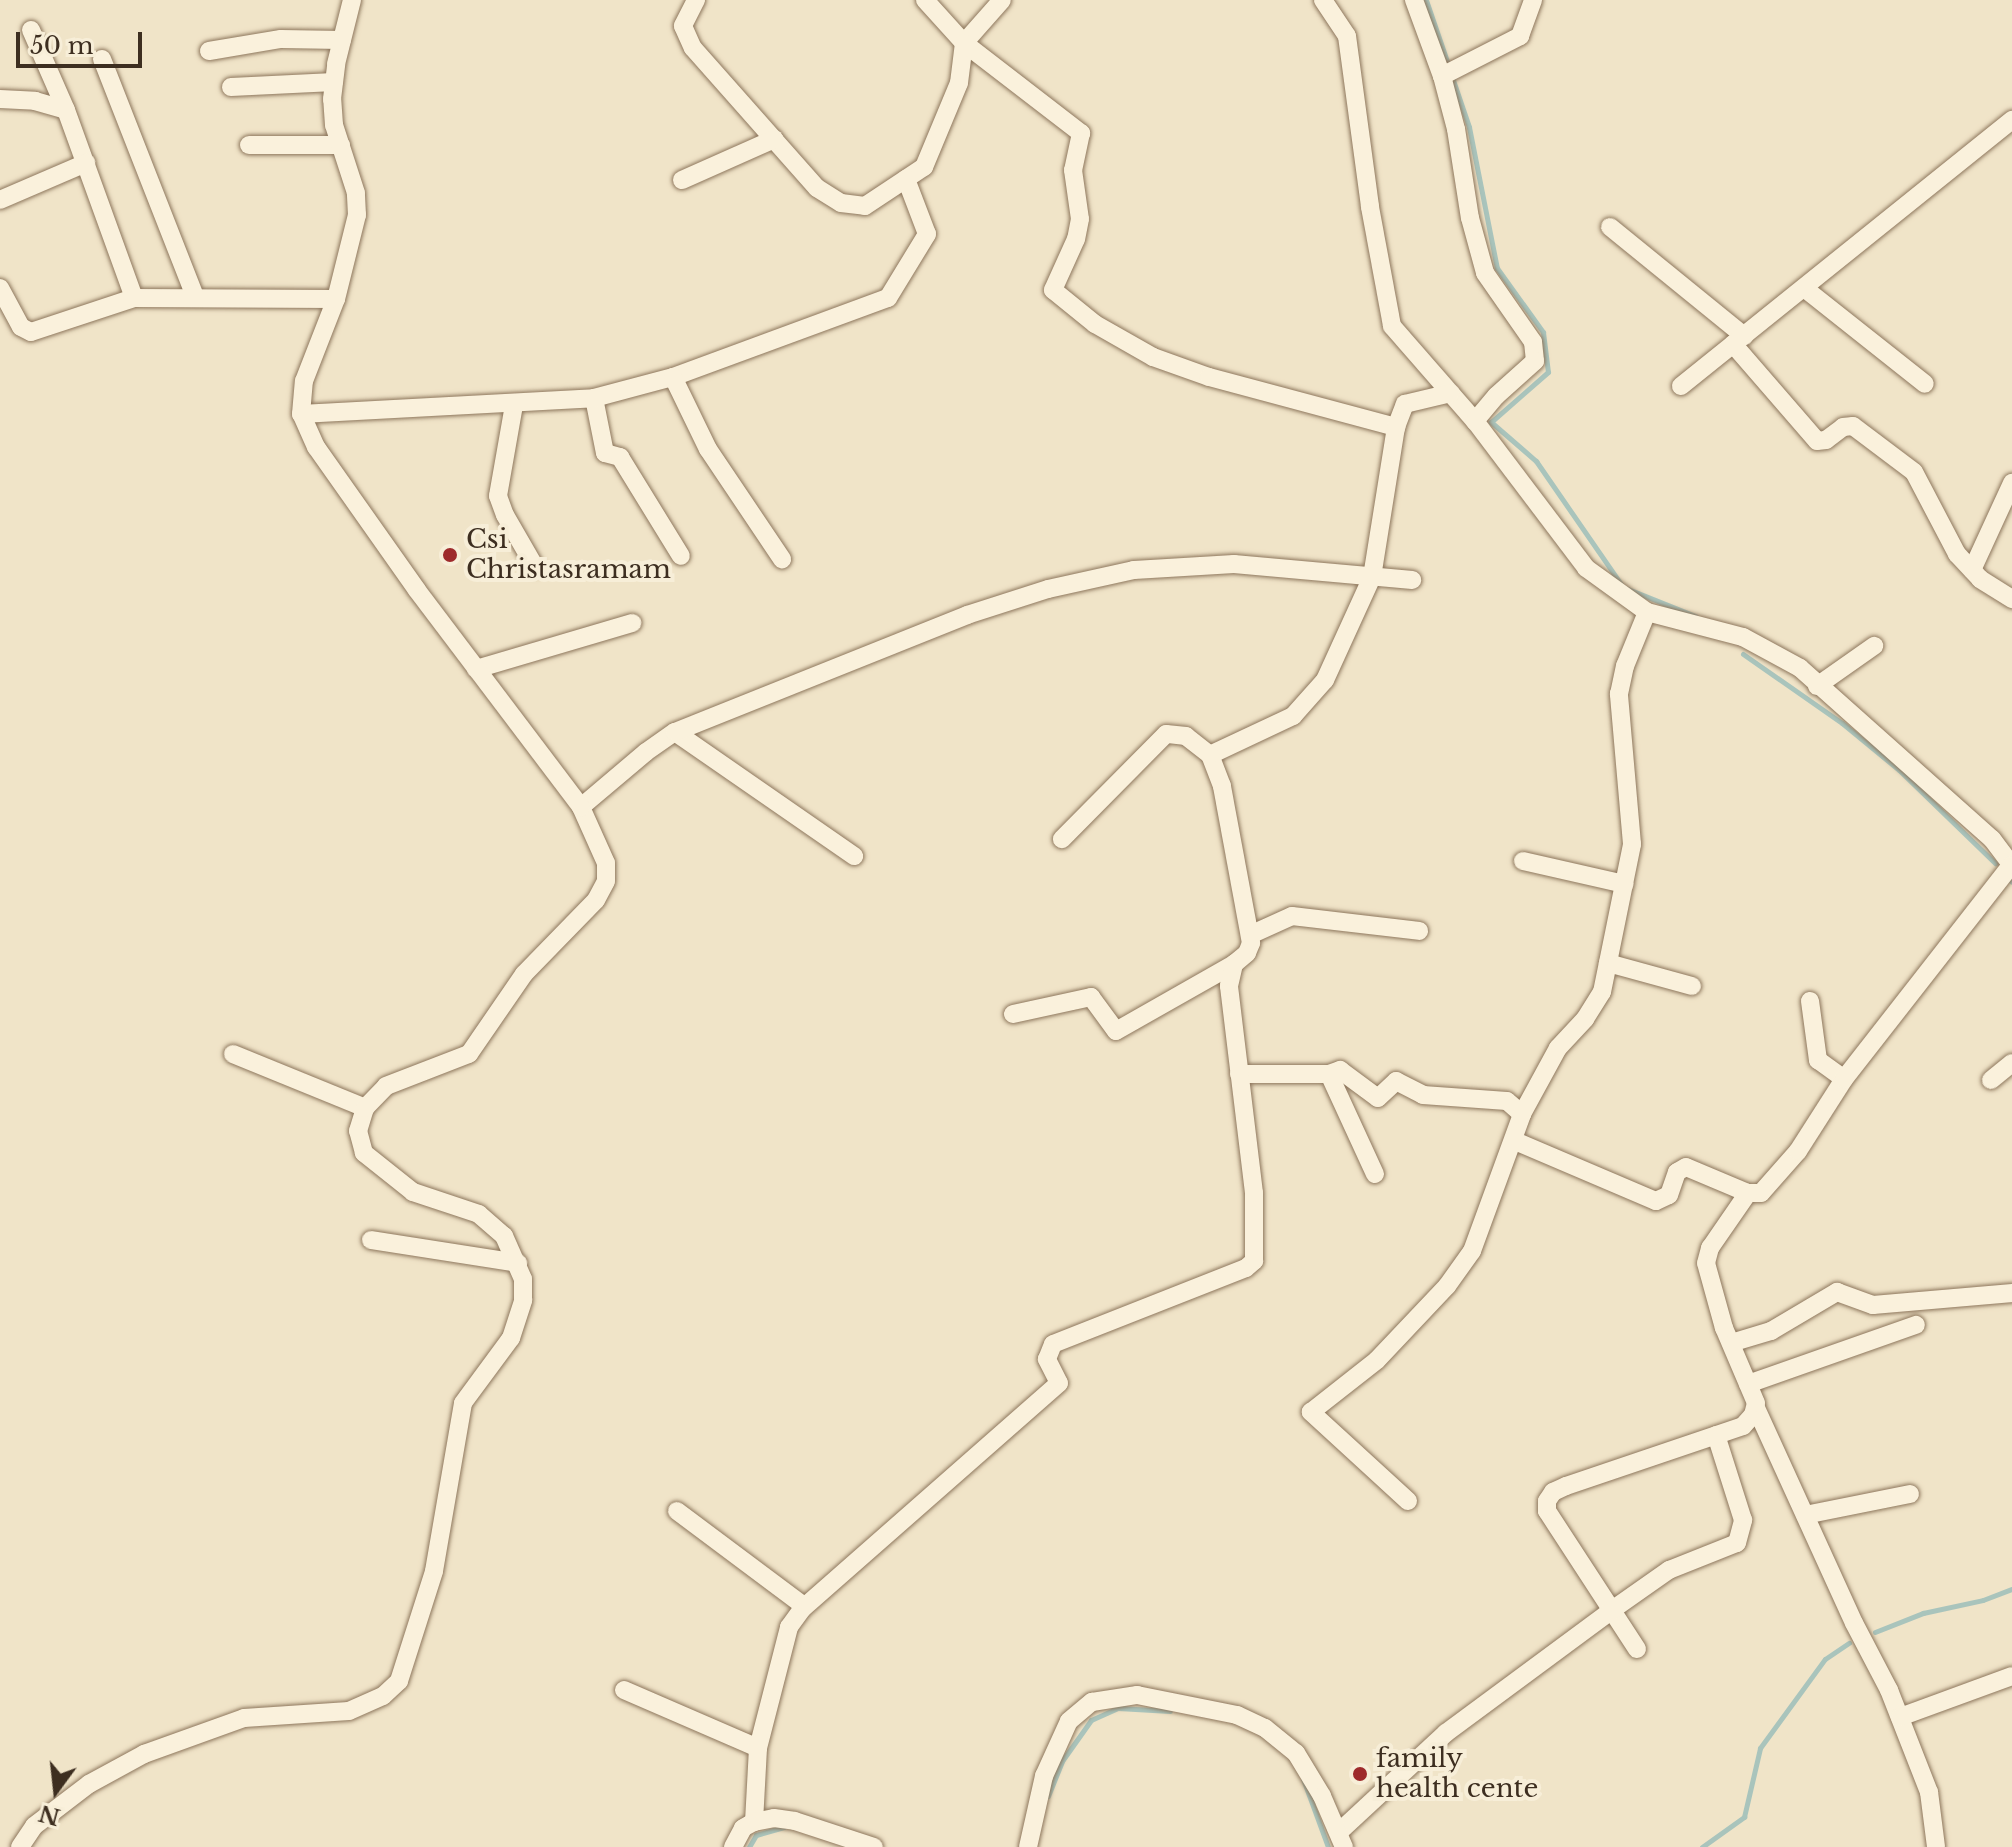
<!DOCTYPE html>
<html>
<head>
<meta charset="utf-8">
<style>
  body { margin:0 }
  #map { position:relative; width:2012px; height:1847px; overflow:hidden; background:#f0e4c8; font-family:"Libre Baskerville",serif }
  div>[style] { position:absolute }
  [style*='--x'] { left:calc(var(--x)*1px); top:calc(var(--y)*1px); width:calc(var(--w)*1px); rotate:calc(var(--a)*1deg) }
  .stream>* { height:5px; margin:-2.5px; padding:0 2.5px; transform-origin:2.5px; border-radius:2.5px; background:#a9c4bc }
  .roads { filter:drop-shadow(0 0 2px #8d765c) drop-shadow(0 0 2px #8d765c) }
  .minor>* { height:18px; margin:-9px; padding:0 9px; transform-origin:9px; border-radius:9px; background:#faf1dc }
  .dots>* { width:22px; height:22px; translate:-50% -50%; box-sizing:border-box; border:4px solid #f7eed8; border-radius:50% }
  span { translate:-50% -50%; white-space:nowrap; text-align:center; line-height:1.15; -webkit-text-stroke:8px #f7eed8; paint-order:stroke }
  .poi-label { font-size:26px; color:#3d2e20 }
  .left { translate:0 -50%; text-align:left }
  .north { position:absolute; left:16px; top:1751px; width:80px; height:80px; -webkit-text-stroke:6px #f7eed8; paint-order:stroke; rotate:195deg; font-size:22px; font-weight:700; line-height:32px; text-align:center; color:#3d2e20 }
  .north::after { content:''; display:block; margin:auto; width:28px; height:36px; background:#3d2e20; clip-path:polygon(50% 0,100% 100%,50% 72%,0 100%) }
  .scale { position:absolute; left:16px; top:32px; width:126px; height:36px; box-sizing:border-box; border:4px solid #3d2e20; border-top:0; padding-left:10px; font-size:24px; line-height:28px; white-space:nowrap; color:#3d2e20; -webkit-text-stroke:6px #f7eed8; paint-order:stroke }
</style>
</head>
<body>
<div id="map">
  <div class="stream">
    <i style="--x:1426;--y:0;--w:71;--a:71.1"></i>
    <i style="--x:1452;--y:77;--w:53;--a:71.2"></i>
    <i style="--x:1469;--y:127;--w:144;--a:78.8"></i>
    <i style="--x:1497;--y:268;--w:79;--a:54.3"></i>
    <i style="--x:1543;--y:332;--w:40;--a:82.9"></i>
    <i style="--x:1548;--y:372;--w:76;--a:138.7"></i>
    <i style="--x:1491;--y:422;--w:60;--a:40.9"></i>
    <i style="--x:1536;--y:461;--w:153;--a:55.4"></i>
    <i style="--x:1623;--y:587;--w:78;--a:21.9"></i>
    <i style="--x:1743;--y:654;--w:121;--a:34.9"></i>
    <i style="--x:1842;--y:723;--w:74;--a:39.5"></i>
    <i style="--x:1899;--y:770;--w:134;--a:44.1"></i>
    <i style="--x:2011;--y:881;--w:1;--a:45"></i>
    <i style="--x:1875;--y:1632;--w:52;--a:-21.6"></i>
    <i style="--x:1923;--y:1613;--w:61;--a:-12.2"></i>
    <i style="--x:1983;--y:1600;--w:31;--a:-21"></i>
    <i style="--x:1303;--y:1779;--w:72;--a:69.8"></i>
    <i style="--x:1048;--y:1796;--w:38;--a:-68"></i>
    <i style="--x:1062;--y:1761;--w:50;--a:-54.7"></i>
    <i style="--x:1091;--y:1720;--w:30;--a:-24"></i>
    <i style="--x:1118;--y:1708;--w:52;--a:3.3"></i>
    <i style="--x:749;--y:1847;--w:14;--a:-60"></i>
    <i style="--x:756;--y:1835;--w:29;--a:-16"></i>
    <i style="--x:1702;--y:1847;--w:52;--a:-35.5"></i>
    <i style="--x:1744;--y:1817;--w:71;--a:-76.9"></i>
    <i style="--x:1760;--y:1748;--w:110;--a:-53.9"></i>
    <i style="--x:1825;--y:1659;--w:29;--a:-34"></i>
  </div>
  <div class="roads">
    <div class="minor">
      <i style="--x:696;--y:0;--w:29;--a:117"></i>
      <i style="--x:683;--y:26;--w:24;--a:66"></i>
      <i style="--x:693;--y:48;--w:187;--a:48.5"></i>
      <i style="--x:817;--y:188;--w:28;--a:32"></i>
      <i style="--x:841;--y:203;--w:24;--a:7"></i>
      <i style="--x:865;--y:206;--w:71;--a:-33.5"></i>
      <i style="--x:924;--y:167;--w:91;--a:-67.4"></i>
      <i style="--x:959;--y:83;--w:40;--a:-82.9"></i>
      <i style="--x:964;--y:43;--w:57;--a:-48.5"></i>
      <i style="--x:925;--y:0;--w:58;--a:47.8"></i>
      <i style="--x:964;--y:43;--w:148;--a:37.6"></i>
      <i style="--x:1081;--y:133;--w:38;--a:102"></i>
      <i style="--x:1073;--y:170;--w:49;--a:81.9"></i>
      <i style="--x:1080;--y:219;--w:20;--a:101"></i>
      <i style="--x:1076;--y:239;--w:56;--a:114.3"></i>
      <i style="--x:1053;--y:290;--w:54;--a:39"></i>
      <i style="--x:1095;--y:324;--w:67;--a:29.6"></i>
      <i style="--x:1153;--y:357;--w:59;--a:19.7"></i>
      <i style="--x:1209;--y:377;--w:194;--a:15"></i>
      <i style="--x:1323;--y:0;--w:43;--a:56.3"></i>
      <i style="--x:1347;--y:36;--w:173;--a:82.3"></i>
      <i style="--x:1370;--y:207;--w:121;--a:79.5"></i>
      <i style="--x:1392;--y:326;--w:126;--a:48.9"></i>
      <i style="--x:1475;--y:421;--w:184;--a:52.9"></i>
      <i style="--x:1586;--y:568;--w:75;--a:35.8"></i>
      <i style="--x:1647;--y:612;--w:99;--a:14.6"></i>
      <i style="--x:1743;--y:637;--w:65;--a:28.5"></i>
      <i style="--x:1800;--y:668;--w:257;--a:41.7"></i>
      <i style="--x:1992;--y:839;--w:34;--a:53"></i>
      <i style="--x:1414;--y:0;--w:81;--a:69.8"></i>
      <i style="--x:1442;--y:76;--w:55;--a:75.2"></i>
      <i style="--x:1456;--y:129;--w:90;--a:81.1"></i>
      <i style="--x:1470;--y:218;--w:57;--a:74.7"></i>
      <i style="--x:1485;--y:273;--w:84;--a:55.2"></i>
      <i style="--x:1533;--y:342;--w:19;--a:84"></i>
      <i style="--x:1535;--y:361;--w:52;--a:138.1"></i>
      <i style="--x:1496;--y:396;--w:33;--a:130"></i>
      <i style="--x:31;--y:30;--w:87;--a:66.4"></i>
      <i style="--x:209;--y:51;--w:73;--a:-9.5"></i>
      <i style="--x:281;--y:39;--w:61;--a:0.9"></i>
      <i style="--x:102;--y:59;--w:255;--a:68.6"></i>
      <i style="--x:1442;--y:76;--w:88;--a:-27.1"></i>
      <i style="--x:1520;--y:36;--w:38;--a:-70"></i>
      <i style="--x:231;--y:87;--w:103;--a:-2.8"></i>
      <i style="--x:0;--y:99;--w:35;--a:3"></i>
      <i style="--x:35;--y:101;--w:32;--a:16"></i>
      <i style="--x:66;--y:110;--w:200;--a:70.1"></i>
      <i style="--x:249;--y:145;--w:92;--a:0"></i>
      <i style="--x:682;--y:180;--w:101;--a:-24"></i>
      <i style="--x:0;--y:200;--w:94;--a:-23.3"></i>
      <i style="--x:1610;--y:227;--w:173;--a:39.1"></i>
      <i style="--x:0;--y:288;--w:44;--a:61.7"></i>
      <i style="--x:21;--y:327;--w:11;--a:27"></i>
      <i style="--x:31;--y:332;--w:108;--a:-18.3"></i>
      <i style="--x:134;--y:298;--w:202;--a:0.3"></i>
      <i style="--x:1804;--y:288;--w:154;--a:38.4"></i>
      <i style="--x:1733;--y:344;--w:128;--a:49.1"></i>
      <i style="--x:1817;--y:441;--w:9;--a:-6"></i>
      <i style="--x:1826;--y:440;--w:21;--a:-37"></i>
      <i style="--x:1843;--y:427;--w:10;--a:-6"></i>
      <i style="--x:1853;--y:426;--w:76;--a:37"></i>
      <i style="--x:1914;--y:472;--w:93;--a:62.3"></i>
      <i style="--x:1957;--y:554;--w:34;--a:47"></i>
      <i style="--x:1980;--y:579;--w:38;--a:32"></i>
      <i style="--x:673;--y:377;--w:229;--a:-20.2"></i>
      <i style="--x:888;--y:298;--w:75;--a:-58.6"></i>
      <i style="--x:927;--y:234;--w:59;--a:-110.9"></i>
      <i style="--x:1681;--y:386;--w:425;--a:-38.8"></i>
      <i style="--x:594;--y:398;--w:56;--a:78.7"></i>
      <i style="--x:605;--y:453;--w:16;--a:15"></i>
      <i style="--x:620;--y:457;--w:116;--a:58.4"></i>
      <i style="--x:514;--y:405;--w:92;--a:100"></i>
      <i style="--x:498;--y:496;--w:20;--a:70"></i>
      <i style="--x:505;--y:515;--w:60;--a:60"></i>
      <i style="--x:301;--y:414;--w:293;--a:-3.1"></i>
      <i style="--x:594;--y:398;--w:82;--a:-14.9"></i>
      <i style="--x:673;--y:377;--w:80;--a:64.1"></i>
      <i style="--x:708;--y:449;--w:133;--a:56.1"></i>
      <i style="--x:1972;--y:570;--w:96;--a:-65.3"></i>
      <i style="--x:476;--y:669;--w:163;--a:-16.4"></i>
      <i style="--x:1817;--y:686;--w:70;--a:-35.1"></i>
      <i style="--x:675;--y:732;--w:218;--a:34.7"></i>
      <i style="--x:1210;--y:755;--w:92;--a:-25.2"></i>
      <i style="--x:1293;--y:716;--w:48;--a:-48.4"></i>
      <i style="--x:1325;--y:680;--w:113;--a:-65.5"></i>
      <i style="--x:1372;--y:577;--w:152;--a:-80.9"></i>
      <i style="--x:1396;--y:427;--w:25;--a:-69"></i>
      <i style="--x:1405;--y:404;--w:47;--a:-13.4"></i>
      <i style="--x:581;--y:807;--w:85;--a:-40.2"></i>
      <i style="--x:646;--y:752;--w:35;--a:-35"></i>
      <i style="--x:675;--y:732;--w:315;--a:-21.8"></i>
      <i style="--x:967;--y:615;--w:85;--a:-17.8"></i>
      <i style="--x:1048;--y:589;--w:88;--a:-12.5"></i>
      <i style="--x:1134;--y:570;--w:100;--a:-3.4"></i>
      <i style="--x:1234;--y:564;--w:179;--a:5.1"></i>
      <i style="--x:1523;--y:861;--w:104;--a:12.8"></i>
      <i style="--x:1250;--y:935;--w:46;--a:-24.3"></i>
      <i style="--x:1292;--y:916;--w:128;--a:6.7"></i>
      <i style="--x:1608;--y:963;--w:87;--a:15.3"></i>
      <i style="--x:1810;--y:1001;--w:60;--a:82.3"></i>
      <i style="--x:1818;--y:1060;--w:32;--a:36"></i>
      <i style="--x:1013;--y:1014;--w:80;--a:-12.3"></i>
      <i style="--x:1091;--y:997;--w:42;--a:53.7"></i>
      <i style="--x:1116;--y:1031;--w:136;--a:-29.6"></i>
      <i style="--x:233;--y:1054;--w:143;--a:22.2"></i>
      <i style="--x:1239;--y:1074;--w:90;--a:0"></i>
      <i style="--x:1329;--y:1074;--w:12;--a:-20"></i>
      <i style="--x:1340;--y:1070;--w:47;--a:36.4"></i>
      <i style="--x:1378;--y:1098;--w:25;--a:-43"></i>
      <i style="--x:1396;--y:1081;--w:30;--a:27"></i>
      <i style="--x:1423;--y:1095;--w:84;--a:4.1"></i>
      <i style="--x:1507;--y:1101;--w:20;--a:41"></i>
      <i style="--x:1329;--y:1074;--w:110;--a:65.3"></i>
      <i style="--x:1991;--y:1080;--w:27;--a:-39"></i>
      <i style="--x:1515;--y:1141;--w:153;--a:23.1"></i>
      <i style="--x:1656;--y:1201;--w:14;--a:-25"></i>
      <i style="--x:1669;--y:1195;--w:24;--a:-71"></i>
      <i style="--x:1677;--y:1172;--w:10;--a:-29"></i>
      <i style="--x:1686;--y:1167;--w:67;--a:22.8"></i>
      <i style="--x:1748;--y:1193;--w:13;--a:0"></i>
      <i style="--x:1761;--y:1193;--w:56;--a:-48.6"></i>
      <i style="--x:1798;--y:1151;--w:85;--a:-57.4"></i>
      <i style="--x:1844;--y:1079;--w:271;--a:-52"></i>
      <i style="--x:371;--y:1240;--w:149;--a:8.9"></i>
      <i style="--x:1731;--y:1343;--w:42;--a:-16.7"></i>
      <i style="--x:1771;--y:1331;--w:77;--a:-30.6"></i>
      <i style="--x:1837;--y:1292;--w:38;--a:20"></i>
      <i style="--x:1873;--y:1305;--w:140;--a:-4.9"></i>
      <i style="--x:1748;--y:1384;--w:178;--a:-19.4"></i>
      <i style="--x:1756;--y:1408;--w:236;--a:65.5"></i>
      <i style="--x:1854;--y:1623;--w:76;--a:62.4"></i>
      <i style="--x:1889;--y:1690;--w:110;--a:68.6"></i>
      <i style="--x:1929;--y:1792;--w:55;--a:82.7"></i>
      <i style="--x:1408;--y:1501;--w:132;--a:-137.5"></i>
      <i style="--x:1311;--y:1412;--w:84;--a:-38.2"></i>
      <i style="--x:1377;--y:1360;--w:102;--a:-46.6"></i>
      <i style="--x:1447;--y:1286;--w:43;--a:-54.5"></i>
      <i style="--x:1472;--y:1251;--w:146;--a:-69.9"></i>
      <i style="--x:1522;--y:1114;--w:75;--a:-61.4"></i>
      <i style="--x:1558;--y:1048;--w:40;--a:-47"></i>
      <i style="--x:1585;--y:1019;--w:32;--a:-58"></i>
      <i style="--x:1602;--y:992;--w:151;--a:-78.5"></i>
      <i style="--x:1632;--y:844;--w:151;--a:-95"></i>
      <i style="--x:1619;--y:694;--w:29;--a:-78"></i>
      <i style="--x:1625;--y:666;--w:58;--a:-67.8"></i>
      <i style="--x:677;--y:1511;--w:159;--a:36.8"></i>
      <i style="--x:1805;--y:1515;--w:107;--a:-11.3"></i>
      <i style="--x:1637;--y:1649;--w:165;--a:-123.1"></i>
      <i style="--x:1547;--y:1511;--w:10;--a:-90"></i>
      <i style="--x:1547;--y:1501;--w:11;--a:-56"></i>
      <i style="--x:1553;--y:1492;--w:14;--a:-25"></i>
      <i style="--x:1566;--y:1486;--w:187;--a:-18.7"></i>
      <i style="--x:1743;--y:1426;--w:15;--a:-48"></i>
      <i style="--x:1753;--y:1415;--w:12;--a:-76"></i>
      <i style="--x:1756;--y:1403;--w:82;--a:-113.1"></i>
      <i style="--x:1724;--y:1328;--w:67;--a:-105.5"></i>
      <i style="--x:1706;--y:1263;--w:16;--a:-75"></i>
      <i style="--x:1710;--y:1248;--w:67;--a:-55.4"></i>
      <i style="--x:624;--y:1690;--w:146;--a:23.4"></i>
      <i style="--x:1900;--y:1717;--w:119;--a:-20.1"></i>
      <i style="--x:754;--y:1822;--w:74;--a:-86.9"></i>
      <i style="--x:758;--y:1748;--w:125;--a:-75.6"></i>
      <i style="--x:789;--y:1627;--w:22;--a:-54"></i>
      <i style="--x:802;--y:1609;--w:342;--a:-41.3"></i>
      <i style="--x:1059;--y:1383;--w:27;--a:-117"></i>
      <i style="--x:1047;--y:1359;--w:16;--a:-68"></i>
      <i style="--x:1053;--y:1344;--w:207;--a:-21.5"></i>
      <i style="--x:1246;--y:1268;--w:11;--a:-41"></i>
      <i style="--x:1254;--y:1261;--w:68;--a:-90"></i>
      <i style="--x:1254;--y:1193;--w:209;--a:-96.9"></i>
      <i style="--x:1229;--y:986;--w:23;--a:-77"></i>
      <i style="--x:1234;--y:964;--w:17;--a:-40"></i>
      <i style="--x:1247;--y:953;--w:11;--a:-68"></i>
      <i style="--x:1251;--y:943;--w:160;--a:-100.5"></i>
      <i style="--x:1222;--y:786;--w:33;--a:-111"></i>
      <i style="--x:1210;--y:755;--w:31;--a:-142"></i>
      <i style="--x:1186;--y:736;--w:20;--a:-174"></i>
      <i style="--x:1166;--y:734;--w:148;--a:134.7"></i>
      <i style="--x:1339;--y:1832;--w:146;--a:-42.8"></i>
      <i style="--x:1446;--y:1733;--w:207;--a:-36.5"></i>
      <i style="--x:1612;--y:1610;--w:70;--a:-35.1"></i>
      <i style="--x:1669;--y:1570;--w:73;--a:-21.7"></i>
      <i style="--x:1737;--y:1543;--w:24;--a:-75"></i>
      <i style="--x:1743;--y:1520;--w:89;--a:-107.6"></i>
      <i style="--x:20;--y:1847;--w:25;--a:-56"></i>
      <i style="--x:34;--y:1826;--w:69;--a:-37.4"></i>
      <i style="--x:89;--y:1784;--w:63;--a:-28.6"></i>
      <i style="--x:144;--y:1754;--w:106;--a:-19.8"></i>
      <i style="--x:244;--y:1718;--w:105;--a:-3.8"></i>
      <i style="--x:349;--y:1711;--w:37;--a:-24"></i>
      <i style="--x:383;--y:1696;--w:22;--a:-43"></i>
      <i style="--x:399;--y:1681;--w:115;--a:-72.3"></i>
      <i style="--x:434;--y:1571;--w:170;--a:-80.2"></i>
      <i style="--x:463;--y:1403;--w:81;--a:-53.6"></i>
      <i style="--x:511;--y:1338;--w:40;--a:-72"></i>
      <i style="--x:523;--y:1300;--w:21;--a:-90"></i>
      <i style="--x:523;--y:1279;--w:47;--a:-113.8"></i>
      <i style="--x:504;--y:1236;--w:33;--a:-139"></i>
      <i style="--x:479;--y:1214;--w:70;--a:-161.6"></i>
      <i style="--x:413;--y:1192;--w:63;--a:-141.5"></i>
      <i style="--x:364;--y:1153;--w:23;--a:-105"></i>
      <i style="--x:358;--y:1131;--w:24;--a:-73"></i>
      <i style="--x:365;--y:1108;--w:30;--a:-46"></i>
      <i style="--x:386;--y:1086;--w:89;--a:-21.1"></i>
      <i style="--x:469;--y:1054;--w:97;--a:-55.5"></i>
      <i style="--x:524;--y:974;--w:103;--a:-45.8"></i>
      <i style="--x:596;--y:900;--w:21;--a:-62"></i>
      <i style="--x:606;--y:881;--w:18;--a:-90"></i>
      <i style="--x:606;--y:863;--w:61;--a:-114.1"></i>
      <i style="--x:581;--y:807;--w:272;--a:-127.1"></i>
      <i style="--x:417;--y:590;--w:175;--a:-125.2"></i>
      <i style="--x:316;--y:447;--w:36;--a:-114"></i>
      <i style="--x:301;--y:414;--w:33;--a:-85"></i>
      <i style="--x:304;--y:381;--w:88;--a:-68.7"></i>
      <i style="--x:336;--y:299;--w:87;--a:-76"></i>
      <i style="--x:357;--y:215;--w:22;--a:-93"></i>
      <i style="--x:356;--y:193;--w:71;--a:-107.9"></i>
      <i style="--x:334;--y:125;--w:26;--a:-94"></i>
      <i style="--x:332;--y:99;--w:35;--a:-83"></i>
      <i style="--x:336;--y:64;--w:66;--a:-76"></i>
      <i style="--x:733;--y:1847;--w:21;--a:-62"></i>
      <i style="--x:743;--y:1828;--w:13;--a:-29"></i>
      <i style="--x:754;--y:1822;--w:20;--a:-11"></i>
      <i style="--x:774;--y:1818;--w:21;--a:8"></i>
      <i style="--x:795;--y:1821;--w:83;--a:18.2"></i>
      <i style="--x:1028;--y:1847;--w:73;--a:-77.3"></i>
      <i style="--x:1044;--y:1776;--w:60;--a:-65.6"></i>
      <i style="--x:1069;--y:1721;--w:30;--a:-40"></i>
      <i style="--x:1092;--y:1702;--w:46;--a:-8.8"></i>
      <i style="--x:1137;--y:1695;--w:102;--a:11.3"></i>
      <i style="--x:1237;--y:1715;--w:31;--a:25"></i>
      <i style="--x:1265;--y:1728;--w:40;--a:39"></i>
      <i style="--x:1296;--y:1753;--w:50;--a:58.8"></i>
      <i style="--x:1322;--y:1796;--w:56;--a:66.7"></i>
    </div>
  </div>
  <div class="dots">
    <i style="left:450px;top:555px;background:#9e2a2b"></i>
    <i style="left:1360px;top:1774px;background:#9e2a2b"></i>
  </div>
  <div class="poi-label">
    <span class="left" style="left:466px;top:555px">Csi<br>Christasramam</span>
    <span class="left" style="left:1376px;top:1774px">family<br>health cente</span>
  </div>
  <div class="north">N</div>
  <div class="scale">50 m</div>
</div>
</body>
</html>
